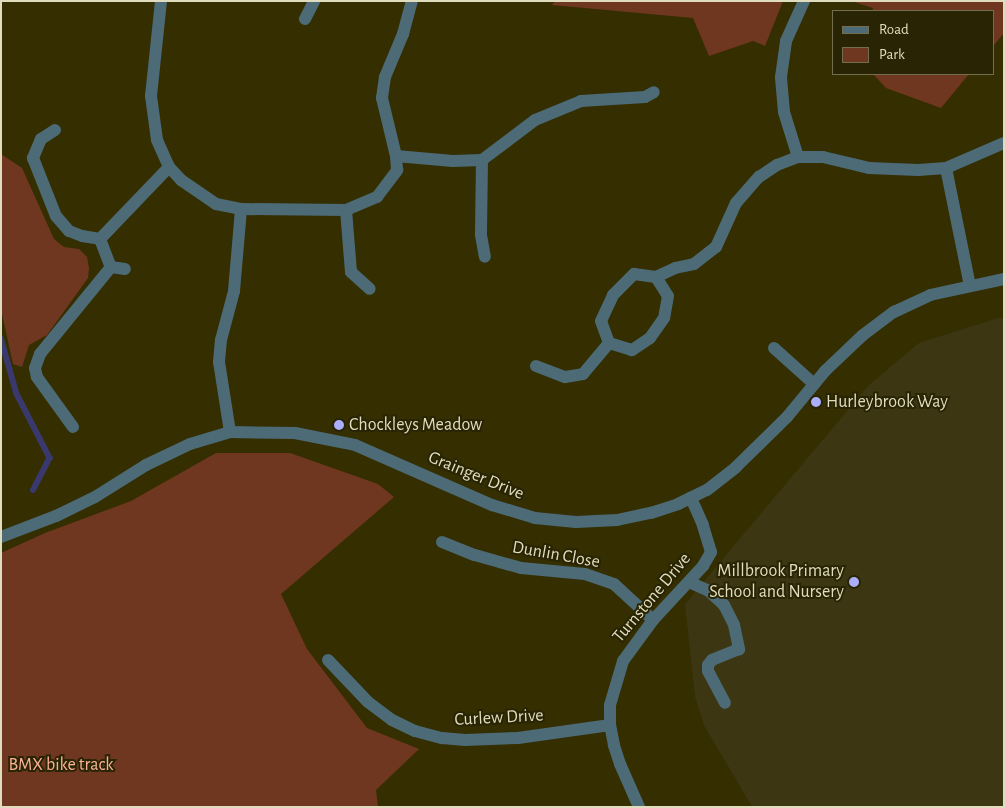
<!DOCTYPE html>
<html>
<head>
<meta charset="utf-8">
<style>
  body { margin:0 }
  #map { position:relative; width:1005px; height:808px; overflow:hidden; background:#342e00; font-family:"Alegreya Sans",sans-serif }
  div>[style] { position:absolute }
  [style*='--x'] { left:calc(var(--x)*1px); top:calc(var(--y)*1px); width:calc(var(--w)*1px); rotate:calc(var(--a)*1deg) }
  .built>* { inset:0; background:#3c3712 }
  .green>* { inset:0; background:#703720 }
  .stream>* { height:5.5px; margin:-2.75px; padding:0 2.75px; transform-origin:2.75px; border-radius:2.75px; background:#39396e }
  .minor>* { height:12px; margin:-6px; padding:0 6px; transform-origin:6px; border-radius:6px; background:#4c6b76 }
  .dots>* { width:14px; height:14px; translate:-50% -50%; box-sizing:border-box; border:2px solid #292404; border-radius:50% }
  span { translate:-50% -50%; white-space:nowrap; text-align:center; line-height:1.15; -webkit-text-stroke:4px #292404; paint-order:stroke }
  .poi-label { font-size:18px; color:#e0ddbe }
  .left { translate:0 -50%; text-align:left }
  .right { translate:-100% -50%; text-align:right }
  .street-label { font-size:18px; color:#e0ddbe }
  .park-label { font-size:18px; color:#fbb195 }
  .frame { position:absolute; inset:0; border:2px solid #e0ddbe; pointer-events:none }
  .legend { position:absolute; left:832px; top:10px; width:162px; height:65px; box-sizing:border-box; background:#292404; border:1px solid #726e4e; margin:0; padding:6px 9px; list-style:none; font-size:15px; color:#e0ddbe }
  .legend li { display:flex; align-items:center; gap:10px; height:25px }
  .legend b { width:25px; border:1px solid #726e4e }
</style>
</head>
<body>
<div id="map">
  <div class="built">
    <i style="clip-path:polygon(998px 318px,1004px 318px,1004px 807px,752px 807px,704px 725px,695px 697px,685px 604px,868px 386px,919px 343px)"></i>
  </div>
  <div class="green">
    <i style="clip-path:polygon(555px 1px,783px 1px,765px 46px,753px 41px,709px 56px,693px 18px,552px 5px)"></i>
    <i style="clip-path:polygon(851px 1px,1004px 1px,1004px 33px,994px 45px,994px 11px,872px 11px,873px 8px)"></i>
    <i style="clip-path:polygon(873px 74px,969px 74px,941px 108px,886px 88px)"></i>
    <i style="clip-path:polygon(1px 154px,22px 168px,54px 239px,64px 247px,79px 249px,87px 257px,89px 268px,88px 278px,47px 335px,29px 345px,22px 367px,13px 364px,1px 309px)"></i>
    <i style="clip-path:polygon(216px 453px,290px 453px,378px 484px,394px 497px,281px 594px,307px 649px,367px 728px,419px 749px,376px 790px,378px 807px,1px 807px,1px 553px,45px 533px,131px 501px)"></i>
  </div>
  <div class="stream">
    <i style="--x:1;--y:338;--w:58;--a:74.1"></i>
    <i style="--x:17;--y:394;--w:72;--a:62.7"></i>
    <i style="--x:50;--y:458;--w:36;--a:117"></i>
  </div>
  <div class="minor">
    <i style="--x:161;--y:1;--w:96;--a:96"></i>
    <i style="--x:151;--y:96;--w:44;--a:82.2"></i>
    <i style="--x:157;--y:140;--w:30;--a:66"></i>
    <i style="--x:169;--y:167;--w:18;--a:47"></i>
    <i style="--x:181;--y:180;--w:42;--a:34.4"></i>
    <i style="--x:216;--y:204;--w:25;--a:11"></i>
    <i style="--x:241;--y:209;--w:105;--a:0.5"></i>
    <i style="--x:346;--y:210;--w:34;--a:-23"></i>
    <i style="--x:377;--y:197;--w:34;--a:-53"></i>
    <i style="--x:397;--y:170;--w:14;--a:-94"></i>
    <i style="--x:396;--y:156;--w:60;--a:-103.6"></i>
    <i style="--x:382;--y:98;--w:21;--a:-82"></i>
    <i style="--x:385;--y:77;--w:47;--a:-67.3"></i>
    <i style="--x:403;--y:34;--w:34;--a:-75"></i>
    <i style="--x:305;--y:19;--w:20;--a:-63"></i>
    <i style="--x:55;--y:130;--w:17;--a:147"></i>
    <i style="--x:41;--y:139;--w:21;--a:113"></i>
    <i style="--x:33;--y:158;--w:62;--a:68.4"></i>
    <i style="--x:56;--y:216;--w:20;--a:49"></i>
    <i style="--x:69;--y:231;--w:14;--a:21"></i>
    <i style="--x:82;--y:236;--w:18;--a:9"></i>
    <i style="--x:100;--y:239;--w:100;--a:-46.2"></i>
    <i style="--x:396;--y:156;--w:57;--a:5"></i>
    <i style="--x:453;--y:161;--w:29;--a:-2"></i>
    <i style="--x:482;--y:160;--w:66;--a:-37"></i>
    <i style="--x:535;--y:120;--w:50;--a:-22.4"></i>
    <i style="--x:581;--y:101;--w:64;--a:-3.6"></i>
    <i style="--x:645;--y:97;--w:10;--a:-29"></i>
    <i style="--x:798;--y:157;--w:47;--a:-107.3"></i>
    <i style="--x:784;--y:112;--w:35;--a:-95"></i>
    <i style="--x:781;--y:77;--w:36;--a:-82"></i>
    <i style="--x:786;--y:41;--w:44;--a:-65.8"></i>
    <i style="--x:482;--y:160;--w:75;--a:90.8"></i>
    <i style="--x:481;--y:235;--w:22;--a:80"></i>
    <i style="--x:946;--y:168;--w:120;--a:78.5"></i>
    <i style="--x:346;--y:210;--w:62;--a:85.4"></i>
    <i style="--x:351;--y:272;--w:25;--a:42"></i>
    <i style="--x:100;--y:239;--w:30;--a:69"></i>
    <i style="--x:656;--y:277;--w:22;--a:58"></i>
    <i style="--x:668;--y:296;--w:22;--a:100"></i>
    <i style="--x:664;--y:318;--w:24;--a:125"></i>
    <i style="--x:650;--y:338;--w:22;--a:146"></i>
    <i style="--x:632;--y:350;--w:24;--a:-163"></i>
    <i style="--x:609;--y:343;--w:23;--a:-110"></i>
    <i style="--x:601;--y:321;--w:29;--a:-65"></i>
    <i style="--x:613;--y:295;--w:30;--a:-45"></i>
    <i style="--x:634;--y:274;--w:22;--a:8"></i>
    <i style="--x:656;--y:277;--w:21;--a:-25"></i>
    <i style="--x:675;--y:268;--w:19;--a:-12"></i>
    <i style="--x:694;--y:264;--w:28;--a:-38"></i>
    <i style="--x:716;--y:247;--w:48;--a:-65.6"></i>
    <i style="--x:736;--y:203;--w:35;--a:-49"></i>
    <i style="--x:759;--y:177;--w:22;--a:-34"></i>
    <i style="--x:777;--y:165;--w:22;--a:-21"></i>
    <i style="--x:798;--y:157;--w:25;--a:0"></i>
    <i style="--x:823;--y:157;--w:47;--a:13.4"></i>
    <i style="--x:869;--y:168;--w:49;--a:2.3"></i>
    <i style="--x:918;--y:170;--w:28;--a:-4"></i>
    <i style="--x:946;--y:168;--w:63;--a:-23.3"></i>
    <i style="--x:774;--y:348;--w:54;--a:42"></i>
    <i style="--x:536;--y:366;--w:31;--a:21"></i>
    <i style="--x:565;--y:377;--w:18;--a:-9"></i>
    <i style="--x:583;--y:374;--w:40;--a:-50"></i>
    <i style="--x:73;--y:427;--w:62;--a:-125.8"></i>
    <i style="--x:37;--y:377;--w:9;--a:-103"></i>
    <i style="--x:35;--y:368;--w:15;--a:-70"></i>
    <i style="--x:40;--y:354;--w:112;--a:-50.8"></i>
    <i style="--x:111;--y:267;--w:14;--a:8"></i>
    <i style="--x:230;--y:432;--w:71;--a:-98.9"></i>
    <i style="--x:219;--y:362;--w:22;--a:-85"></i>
    <i style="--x:221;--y:340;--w:51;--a:-75.1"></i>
    <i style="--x:234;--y:291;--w:82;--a:-85.1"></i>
    <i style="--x:1;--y:537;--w:59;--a:-20.9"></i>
    <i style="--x:56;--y:516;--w:43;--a:-26"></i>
    <i style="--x:95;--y:497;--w:60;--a:-32.1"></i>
    <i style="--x:146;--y:465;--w:49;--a:-25.5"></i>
    <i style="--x:190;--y:444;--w:42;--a:-16.7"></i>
    <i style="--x:230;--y:432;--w:65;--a:0.9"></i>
    <i style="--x:295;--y:433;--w:61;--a:11.3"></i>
    <i style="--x:355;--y:445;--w:150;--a:23.7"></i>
    <i style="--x:492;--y:505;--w:45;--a:16.8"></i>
    <i style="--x:535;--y:518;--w:41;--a:5.6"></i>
    <i style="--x:576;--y:522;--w:41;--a:-2.8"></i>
    <i style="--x:617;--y:520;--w:35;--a:-12"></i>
    <i style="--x:651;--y:513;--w:28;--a:-18"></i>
    <i style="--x:678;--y:504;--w:32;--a:-26"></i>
    <i style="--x:707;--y:490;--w:37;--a:-38"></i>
    <i style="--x:736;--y:467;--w:71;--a:-44.4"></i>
    <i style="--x:787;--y:417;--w:60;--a:-50.4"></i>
    <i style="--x:825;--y:371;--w:52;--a:-43.5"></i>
    <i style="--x:863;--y:335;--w:39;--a:-37"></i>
    <i style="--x:894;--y:312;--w:40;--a:-25"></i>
    <i style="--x:930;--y:295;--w:76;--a:-12.2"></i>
    <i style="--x:442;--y:542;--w:35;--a:22"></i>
    <i style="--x:475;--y:555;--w:48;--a:15.8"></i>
    <i style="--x:521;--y:568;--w:64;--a:5.4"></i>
    <i style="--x:585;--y:574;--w:31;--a:19"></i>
    <i style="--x:614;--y:584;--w:53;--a:42.7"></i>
    <i style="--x:689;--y:582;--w:22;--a:24"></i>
    <i style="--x:709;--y:591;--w:21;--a:43"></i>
    <i style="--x:724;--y:605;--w:22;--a:63"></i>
    <i style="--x:734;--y:625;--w:25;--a:78"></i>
    <i style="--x:739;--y:649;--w:29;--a:158"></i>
    <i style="--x:712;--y:660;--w:6;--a:129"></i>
    <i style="--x:708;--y:665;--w:6;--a:90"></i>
    <i style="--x:708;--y:671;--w:36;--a:62"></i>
    <i style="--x:328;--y:660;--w:58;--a:46.4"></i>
    <i style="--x:368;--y:702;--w:30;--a:37"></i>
    <i style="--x:392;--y:720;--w:25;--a:26"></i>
    <i style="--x:415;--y:731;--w:28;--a:15"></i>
    <i style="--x:442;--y:738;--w:23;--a:5"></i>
    <i style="--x:465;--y:740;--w:53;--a:-2.2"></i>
    <i style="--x:518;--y:738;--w:93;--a:-8"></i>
    <i style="--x:639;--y:807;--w:47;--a:-113.8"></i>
    <i style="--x:620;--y:764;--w:20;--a:-108"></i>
    <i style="--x:614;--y:745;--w:20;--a:-101"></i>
    <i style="--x:610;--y:725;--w:20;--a:-90"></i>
    <i style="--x:610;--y:705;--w:46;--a:-73.5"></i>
    <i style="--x:623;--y:661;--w:51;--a:-53.8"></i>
    <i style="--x:653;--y:620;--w:74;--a:-47.2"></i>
    <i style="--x:703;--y:566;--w:16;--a:-60"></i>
    <i style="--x:711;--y:552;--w:28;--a:-107"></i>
    <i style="--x:703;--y:525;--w:30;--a:-114"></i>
  </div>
  <div class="dots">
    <i style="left:816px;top:402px;background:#abaffb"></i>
    <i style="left:339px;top:425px;background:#abaffb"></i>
    <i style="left:854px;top:582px;background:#abaffb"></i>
  </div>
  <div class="poi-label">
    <span class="left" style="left:826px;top:402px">Hurleybrook Way</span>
    <span class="left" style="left:349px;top:425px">Chockleys Meadow</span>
    <span class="right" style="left:844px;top:582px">Millbrook Primary<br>School and Nursery</span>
  </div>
  <div class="street-label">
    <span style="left:476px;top:476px;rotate:22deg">Grainger Drive</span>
    <span style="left:556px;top:555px;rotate:10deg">Dunlin Close</span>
    <span style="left:652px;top:598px;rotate:-50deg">Turnstone Drive</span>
    <span style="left:499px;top:718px;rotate:-3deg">Curlew Drive</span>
  </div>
  <div class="park-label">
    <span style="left:61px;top:765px">BMX bike track</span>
  </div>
  <div class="frame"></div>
  <ul class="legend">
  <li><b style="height:6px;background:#4c6b76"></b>Road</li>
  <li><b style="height:14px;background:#703720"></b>Park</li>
  </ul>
</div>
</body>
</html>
